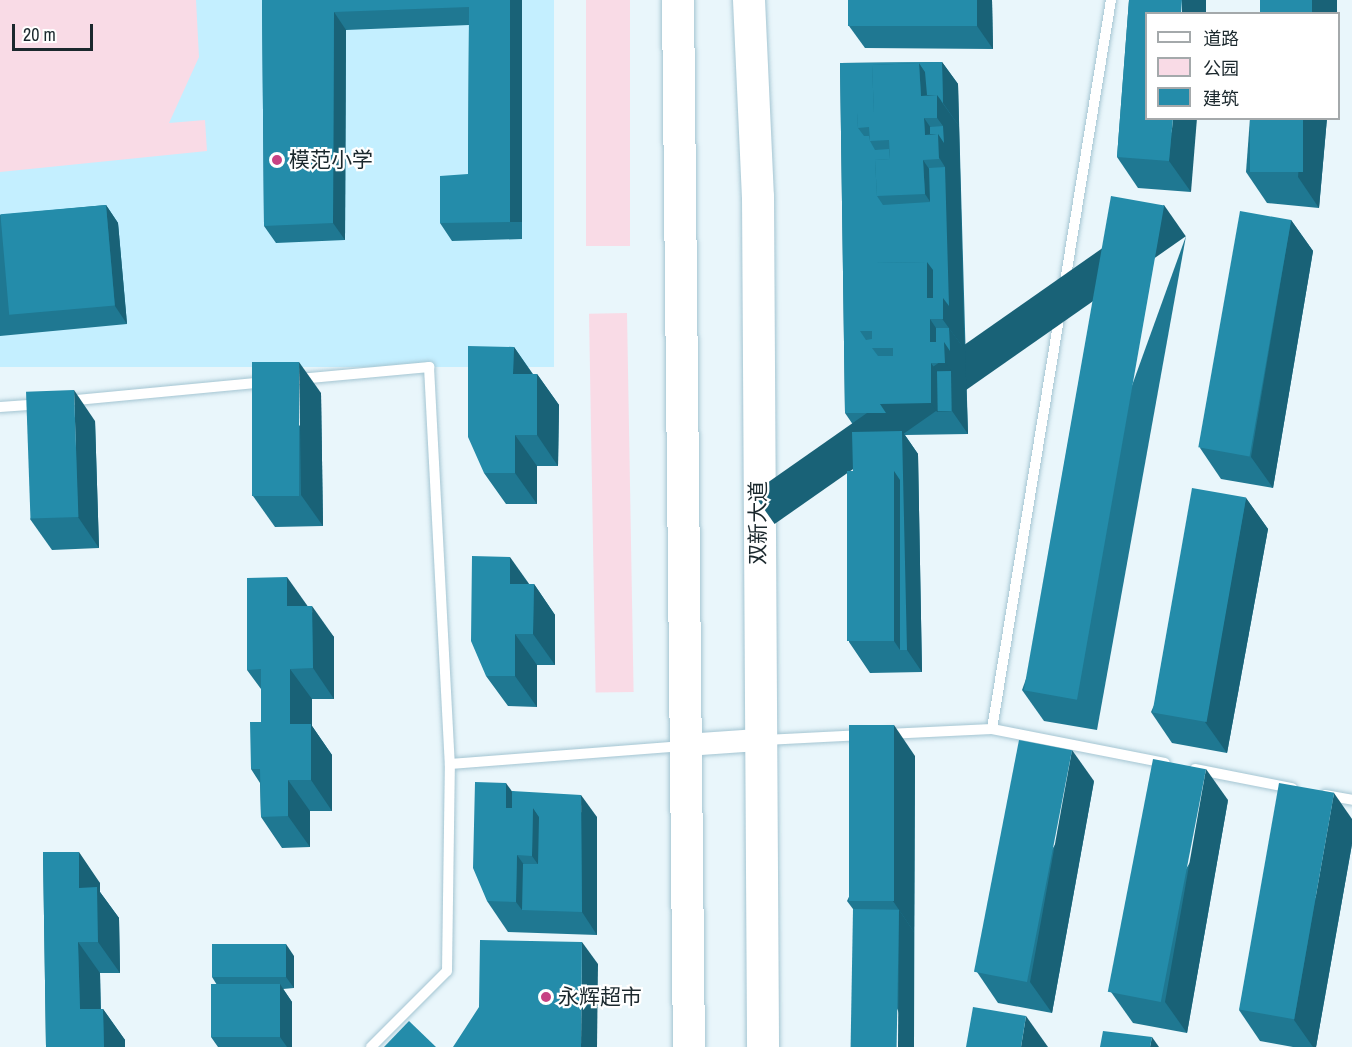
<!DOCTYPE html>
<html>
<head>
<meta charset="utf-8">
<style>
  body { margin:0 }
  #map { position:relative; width:1352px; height:1047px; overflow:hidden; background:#e9f6fb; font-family:"Archivo Narrow","Noto Sans SC",sans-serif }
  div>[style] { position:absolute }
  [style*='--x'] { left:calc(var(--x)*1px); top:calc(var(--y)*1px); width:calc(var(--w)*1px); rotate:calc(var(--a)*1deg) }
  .built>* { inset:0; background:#c4efff; transform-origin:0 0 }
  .green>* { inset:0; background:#f9dbe6; transform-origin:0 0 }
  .roads { filter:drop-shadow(0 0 2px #a4c5d2) drop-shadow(0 0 2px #a4c5d2) }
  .lane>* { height:10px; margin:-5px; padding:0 5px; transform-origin:5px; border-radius:5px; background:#fff }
  .street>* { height:22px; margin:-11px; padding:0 11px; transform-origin:11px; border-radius:11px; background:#fff }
  .secondary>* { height:32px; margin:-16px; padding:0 16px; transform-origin:16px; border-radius:16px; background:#fff }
  .wall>* { inset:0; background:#1f7892 }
  .shaded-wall>* { inset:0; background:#196277; transform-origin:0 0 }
  .building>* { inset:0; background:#248caa; transform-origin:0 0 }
  .dots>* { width:16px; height:16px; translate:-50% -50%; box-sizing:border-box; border:3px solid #fff; border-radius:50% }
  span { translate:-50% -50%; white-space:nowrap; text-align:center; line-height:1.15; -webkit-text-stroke:4.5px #fff; paint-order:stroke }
  .poi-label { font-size:21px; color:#1b282d }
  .left { translate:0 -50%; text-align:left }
  .street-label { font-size:21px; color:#1b282d }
  .legend { position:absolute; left:1145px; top:12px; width:195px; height:108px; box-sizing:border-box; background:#fff; border:2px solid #a4a9ab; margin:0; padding:8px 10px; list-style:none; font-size:18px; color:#1b282d }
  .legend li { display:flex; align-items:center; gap:12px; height:30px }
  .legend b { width:30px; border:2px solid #a4a9ab }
  .scale { position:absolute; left:12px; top:24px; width:81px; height:27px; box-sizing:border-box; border:3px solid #1b282d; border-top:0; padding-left:8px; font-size:18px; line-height:21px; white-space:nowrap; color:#1b282d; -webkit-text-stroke:4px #fff; paint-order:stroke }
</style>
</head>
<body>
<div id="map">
  <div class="built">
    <i style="left:0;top:0;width:554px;height:367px"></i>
  </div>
  <div class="green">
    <i style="clip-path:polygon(0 0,196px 0,199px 57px,169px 123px,205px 120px,207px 151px,0 172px)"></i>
    <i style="left:586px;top:0;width:44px;height:246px"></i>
    <i style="left:627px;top:313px;width:379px;height:38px;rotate:89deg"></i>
  </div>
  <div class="roads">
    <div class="lane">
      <i style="--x:299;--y:379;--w:131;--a:-5.3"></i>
      <i style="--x:429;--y:367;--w:398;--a:87"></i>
      <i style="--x:66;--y:401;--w:201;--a:-5.4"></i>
      <i style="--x:0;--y:407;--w:39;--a:-4"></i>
      <i style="--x:992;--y:729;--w:739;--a:-80.73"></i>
      <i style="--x:887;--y:734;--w:105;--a:-2.7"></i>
      <i style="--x:992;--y:729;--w:176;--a:11.1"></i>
      <i style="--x:765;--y:740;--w:98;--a:-2.9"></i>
      <i style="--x:1195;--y:769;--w:99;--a:11.1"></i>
      <i style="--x:1325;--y:795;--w:27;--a:10"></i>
      <i style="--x:371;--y:1047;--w:107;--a:-45"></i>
      <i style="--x:447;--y:971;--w:207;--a:-89.2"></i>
      <i style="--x:450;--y:764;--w:234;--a:-4.4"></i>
    </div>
    <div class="street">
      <i style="--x:686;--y:745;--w:72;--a:-4"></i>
    </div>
    <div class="secondary">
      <i style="--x:678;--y:0;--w:1047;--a:89.4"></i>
      <i style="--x:749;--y:0;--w:197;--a:87.4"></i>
      <i style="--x:758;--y:197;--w:850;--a:89.66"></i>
    </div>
  </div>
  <div class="wall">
    <i style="clip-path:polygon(262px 0,522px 0,522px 239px,452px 241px,440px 223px,468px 174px,469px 25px,346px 30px,345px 240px,276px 243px,264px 226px)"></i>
    <i style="clip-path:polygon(992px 0,993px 49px,865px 48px,849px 26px)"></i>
    <i style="clip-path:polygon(1129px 0,1191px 192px,1138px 188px,1117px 157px)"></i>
    <i style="clip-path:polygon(942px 62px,958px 84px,968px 434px,905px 435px,918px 454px,922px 672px,870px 673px,849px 642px,853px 472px,858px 432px,845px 413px,840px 63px)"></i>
    <i style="clip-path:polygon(1250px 118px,1327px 118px,1319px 208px,1267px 203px,1246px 172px)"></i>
    <i style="clip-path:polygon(106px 205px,118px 223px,127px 324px,0 336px,0 215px)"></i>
    <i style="clip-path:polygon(1291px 220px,1313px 251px,1273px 488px,1221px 479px,1200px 448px)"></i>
    <i style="clip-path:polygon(1186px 236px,1097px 730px,1044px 721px,1022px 690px)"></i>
    <i style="clip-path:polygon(514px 347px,533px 374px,537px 374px,559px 405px,558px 466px,537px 466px,537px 504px,506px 504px,484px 473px)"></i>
    <i style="clip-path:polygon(321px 393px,323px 526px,275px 527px,253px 496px)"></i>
    <i style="clip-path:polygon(95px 421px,99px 548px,52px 550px,30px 519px)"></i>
    <i style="clip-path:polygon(1246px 498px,1268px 529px,1227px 753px,1172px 743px,1151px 712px)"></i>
    <i style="clip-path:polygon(529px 584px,534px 584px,555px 615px,555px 665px,537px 665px,537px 707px,508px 706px,486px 676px)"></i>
    <i style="clip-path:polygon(307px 606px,334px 637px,334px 699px,312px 699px,312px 726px,332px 755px,332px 811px,310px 811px,310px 847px,282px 848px,261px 817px,260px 783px,251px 769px,261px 722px,261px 689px,247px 670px)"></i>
    <i style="clip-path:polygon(915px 756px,914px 1047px,853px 909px,847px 901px)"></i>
    <i style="clip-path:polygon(1094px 781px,1052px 1013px,998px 1003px,977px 972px)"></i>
    <i style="clip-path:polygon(512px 791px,597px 817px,597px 935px,508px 932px,487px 901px)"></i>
    <i style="clip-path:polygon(1228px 800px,1187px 1033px,1133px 1023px,1111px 992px)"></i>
    <i style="clip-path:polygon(1352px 844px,1316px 1047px,1293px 1047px,1260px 1041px,1239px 1010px)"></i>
    <i style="clip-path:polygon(43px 852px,100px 883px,100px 892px,119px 918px,120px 973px,100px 973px,101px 1009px,103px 1009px,125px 1040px,125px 1047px,46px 1047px)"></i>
    <i style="clip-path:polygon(294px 956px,294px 988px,283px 989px,292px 1002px,292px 1047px,218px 1047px,211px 1037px,217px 985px,212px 977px)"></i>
  </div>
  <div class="shaded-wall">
    <i style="left:510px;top:0;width:12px;height:222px"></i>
    <i style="clip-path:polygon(971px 0,992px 0,993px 49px,977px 26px)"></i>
    <i style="left:1182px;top:0;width:24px;height:14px"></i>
    <i style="left:1312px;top:0;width:25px;height:14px"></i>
    <i style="clip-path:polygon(334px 12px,346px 30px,345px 240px,333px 223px)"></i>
    <i style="clip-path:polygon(942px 62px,958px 84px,959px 126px,943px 103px)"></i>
    <i style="clip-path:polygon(919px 63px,941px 94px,941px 101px,959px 126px,964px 329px,949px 306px,964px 329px,965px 350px,927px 298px,927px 262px,945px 167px,925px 135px,924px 118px,938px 138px,938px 134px,943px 126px,921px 96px)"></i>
    <i style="clip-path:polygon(1173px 118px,1197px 118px,1191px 192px,1169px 161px)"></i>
    <i style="clip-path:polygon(1303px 118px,1327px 118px,1319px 208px,1298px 177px)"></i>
    <i style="clip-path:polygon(923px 160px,944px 191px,946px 225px,925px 194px)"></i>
    <i style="clip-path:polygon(106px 205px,118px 223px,127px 324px,115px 306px)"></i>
    <i style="left:1164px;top:205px;width:38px;height:502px;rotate:55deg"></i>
    <i style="clip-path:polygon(1291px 220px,1313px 251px,1273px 488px,1251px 457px)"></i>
    <i style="clip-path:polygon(930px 319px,950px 349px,949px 328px,965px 350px,968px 434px,952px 411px,937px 412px,931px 403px,931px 363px,952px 393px,951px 371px,930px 342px)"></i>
    <i style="clip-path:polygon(514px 347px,535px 378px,513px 374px)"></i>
    <i style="clip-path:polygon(299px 362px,321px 393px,323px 526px,301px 495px)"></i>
    <i style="clip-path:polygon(537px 374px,559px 405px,558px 466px,537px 435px)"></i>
    <i style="clip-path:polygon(74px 390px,95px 421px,99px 548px,78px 517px)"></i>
    <i style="clip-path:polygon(902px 431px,918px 454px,922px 672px,907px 650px,900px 650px,894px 641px,894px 471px)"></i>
    <i style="clip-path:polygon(515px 435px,537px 466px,537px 504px,515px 473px)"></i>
    <i style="clip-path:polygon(1246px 498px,1268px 529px,1227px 753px,1205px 722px)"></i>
    <i style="clip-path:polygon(510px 557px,532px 588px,510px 584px)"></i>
    <i style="clip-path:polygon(287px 577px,309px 608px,287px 606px)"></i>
    <i style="clip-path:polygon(534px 584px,555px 615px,555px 665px,533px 634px)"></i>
    <i style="clip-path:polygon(312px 606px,334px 637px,334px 699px,313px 668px)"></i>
    <i style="clip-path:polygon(515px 634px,537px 665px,537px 707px,515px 676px)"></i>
    <i style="clip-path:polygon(290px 669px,312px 699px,312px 726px,332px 755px,332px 811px,311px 780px,290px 724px)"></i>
    <i style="clip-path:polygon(894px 725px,915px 756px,914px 932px,893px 901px)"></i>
    <i style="clip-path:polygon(1072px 750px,1094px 781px,1052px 1013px,1030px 982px)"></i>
    <i style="clip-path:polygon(1206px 769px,1228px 800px,1187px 1033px,1165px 1002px)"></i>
    <i style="clip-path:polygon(288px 780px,310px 811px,310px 847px,288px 816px)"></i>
    <i style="clip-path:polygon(506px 783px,528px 814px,506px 808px)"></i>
    <i style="clip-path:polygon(1334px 793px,1352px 819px,1352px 844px,1316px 1047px,1313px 1047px,1294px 1020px)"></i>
    <i style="clip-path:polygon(581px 795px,597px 817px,597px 935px,582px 912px)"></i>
    <i style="clip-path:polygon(533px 808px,555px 839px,554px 887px,532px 856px)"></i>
    <i style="clip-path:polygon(79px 852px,100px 883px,100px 892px,119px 918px,120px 973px,98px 942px,79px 888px)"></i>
    <i style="clip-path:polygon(517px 855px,539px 886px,522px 910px,516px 902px)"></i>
    <i style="clip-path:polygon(899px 910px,914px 932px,914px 1047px,898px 1047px)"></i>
    <i style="clip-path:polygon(78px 942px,100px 973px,101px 1040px,80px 1009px)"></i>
    <i style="clip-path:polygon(582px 942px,598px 964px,597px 1047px,581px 1047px)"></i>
    <i style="clip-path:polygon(286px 944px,294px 956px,294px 988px,286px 977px)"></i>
    <i style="clip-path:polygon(280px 984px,292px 1002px,292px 1047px,287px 1047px,280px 1037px)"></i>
    <i style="clip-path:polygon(103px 1009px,125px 1040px,125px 1047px,104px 1047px)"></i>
    <i style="clip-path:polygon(1026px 1016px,1048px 1047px,1021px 1047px)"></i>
    <i style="clip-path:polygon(1152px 1037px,1159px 1047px,1150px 1047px)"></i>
  </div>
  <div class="building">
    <i style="clip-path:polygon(262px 0,510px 0,510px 222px,440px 223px,440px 176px,468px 174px,469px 7px,334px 12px,333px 223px,264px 226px)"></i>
    <i style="left:848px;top:0;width:129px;height:26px"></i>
    <i style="clip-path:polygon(1129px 0,1182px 0,1181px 14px,1146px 14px,1146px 118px,1173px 118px,1169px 161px,1117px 157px)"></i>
    <i style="left:1260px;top:0;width:52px;height:14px"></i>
    <i style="clip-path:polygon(942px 62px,943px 103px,937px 95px,927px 95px,925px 72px,919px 63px,872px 65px,874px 113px,857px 113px,858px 128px,864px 136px,869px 136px,870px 141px,875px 150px,889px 149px,890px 159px,875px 160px,877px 196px,883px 205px,930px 202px,929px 168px,945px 167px,949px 306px,943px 298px,933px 298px,933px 270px,927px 262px,875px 263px,875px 313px,860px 313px,860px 331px,866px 340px,872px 339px,872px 348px,878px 356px,893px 356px,893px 365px,880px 365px,880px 404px,886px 413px,845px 413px,840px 63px)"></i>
    <i style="clip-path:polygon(919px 63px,921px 96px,937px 95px,937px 118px,924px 118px,925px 135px,938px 134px,939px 159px,923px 160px,925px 194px,877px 196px,875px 160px,890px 159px,889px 140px,870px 141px,869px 127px,858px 128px,857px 113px,874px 113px,872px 65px)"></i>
    <i style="left:1250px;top:118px;width:53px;height:54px"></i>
    <i style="clip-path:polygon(943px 126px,944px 143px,938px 134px,930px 134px,930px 127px)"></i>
    <i style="left:1111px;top:196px;width:54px;height:502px;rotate:10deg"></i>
    <i style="left:106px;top:205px;width:101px;height:106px;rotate:85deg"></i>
    <i style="left:1240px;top:211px;width:52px;height:240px;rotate:10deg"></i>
    <i style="clip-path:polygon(927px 262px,927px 298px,943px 298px,943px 319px,930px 319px,930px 342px,944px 342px,945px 363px,931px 363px,931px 403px,880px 404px,880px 365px,893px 365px,893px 348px,872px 348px,872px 331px,860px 331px,860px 313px,875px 313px,875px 263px)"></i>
    <i style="clip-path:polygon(936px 328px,949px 328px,950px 351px,944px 342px,936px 342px)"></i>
    <i style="clip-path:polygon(468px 346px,514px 347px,513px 374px,537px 374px,537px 435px,515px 435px,515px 473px,484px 473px,468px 437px)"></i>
    <i style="left:252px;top:362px;width:47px;height:134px"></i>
    <i style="left:951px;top:371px;width:40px;height:14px;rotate:89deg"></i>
    <i style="left:74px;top:390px;width:127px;height:48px;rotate:88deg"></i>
    <i style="clip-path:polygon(902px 431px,907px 650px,900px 650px,900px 480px,894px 471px,853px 472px,852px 432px)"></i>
    <i style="left:894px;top:471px;width:170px;height:47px;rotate:90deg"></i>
    <i style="left:1192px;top:488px;width:55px;height:228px;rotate:10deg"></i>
    <i style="clip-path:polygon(472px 556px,510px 557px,510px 584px,534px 584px,533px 634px,515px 634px,515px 676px,486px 676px,471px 641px)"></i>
    <i style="clip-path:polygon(287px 577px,287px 606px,312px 606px,313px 668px,290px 669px,290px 724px,311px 724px,311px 780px,288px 780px,288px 816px,261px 817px,260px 769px,251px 769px,250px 722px,261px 722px,261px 669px,247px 670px,247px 578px)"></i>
    <i style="left:849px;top:725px;width:45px;height:176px"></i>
    <i style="left:1019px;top:740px;width:54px;height:236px;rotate:11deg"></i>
    <i style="left:1153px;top:759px;width:54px;height:237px;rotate:11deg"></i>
    <i style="clip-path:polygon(475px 782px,506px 783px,506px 808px,533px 808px,532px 856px,517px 855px,516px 902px,487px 901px,473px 868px)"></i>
    <i style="left:1279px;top:783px;width:56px;height:230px;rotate:10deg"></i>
    <i style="clip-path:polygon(512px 791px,581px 795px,582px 912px,522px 910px,523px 864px,538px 864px,539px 817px,533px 808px,512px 808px)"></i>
    <i style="clip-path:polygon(43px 852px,79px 852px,79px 888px,97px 887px,98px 942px,78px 942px,80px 1009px,103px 1009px,104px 1047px,46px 1047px)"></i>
    <i style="left:853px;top:909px;width:46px;height:138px;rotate:1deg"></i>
    <i style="clip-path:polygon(480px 940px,582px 942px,581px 1047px,453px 1047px,479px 1007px)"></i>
    <i style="left:212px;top:944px;width:74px;height:33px"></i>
    <i style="left:280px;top:984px;width:53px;height:69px;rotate:90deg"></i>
    <i style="clip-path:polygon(973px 1007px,1026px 1016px,1021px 1047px,966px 1047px)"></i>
    <i style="clip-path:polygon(409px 1021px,436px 1047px,384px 1047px)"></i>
    <i style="clip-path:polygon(1103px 1031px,1152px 1037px,1150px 1047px,1100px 1047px)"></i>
  </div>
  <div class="dots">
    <i style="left:277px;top:160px;background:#c74284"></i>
    <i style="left:546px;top:997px;background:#c74284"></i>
  </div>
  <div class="poi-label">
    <span class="left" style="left:289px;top:160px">模范小学</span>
    <span class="left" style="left:558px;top:997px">永辉超市</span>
  </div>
  <div class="street-label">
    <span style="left:758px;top:523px;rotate:-90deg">双新大道</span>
  </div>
  <ul class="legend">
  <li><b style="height:8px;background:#fff"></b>道路</li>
  <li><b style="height:16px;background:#f9dbe6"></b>公园</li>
  <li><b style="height:16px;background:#248caa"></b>建筑</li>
  </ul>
  <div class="scale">20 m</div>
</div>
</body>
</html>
